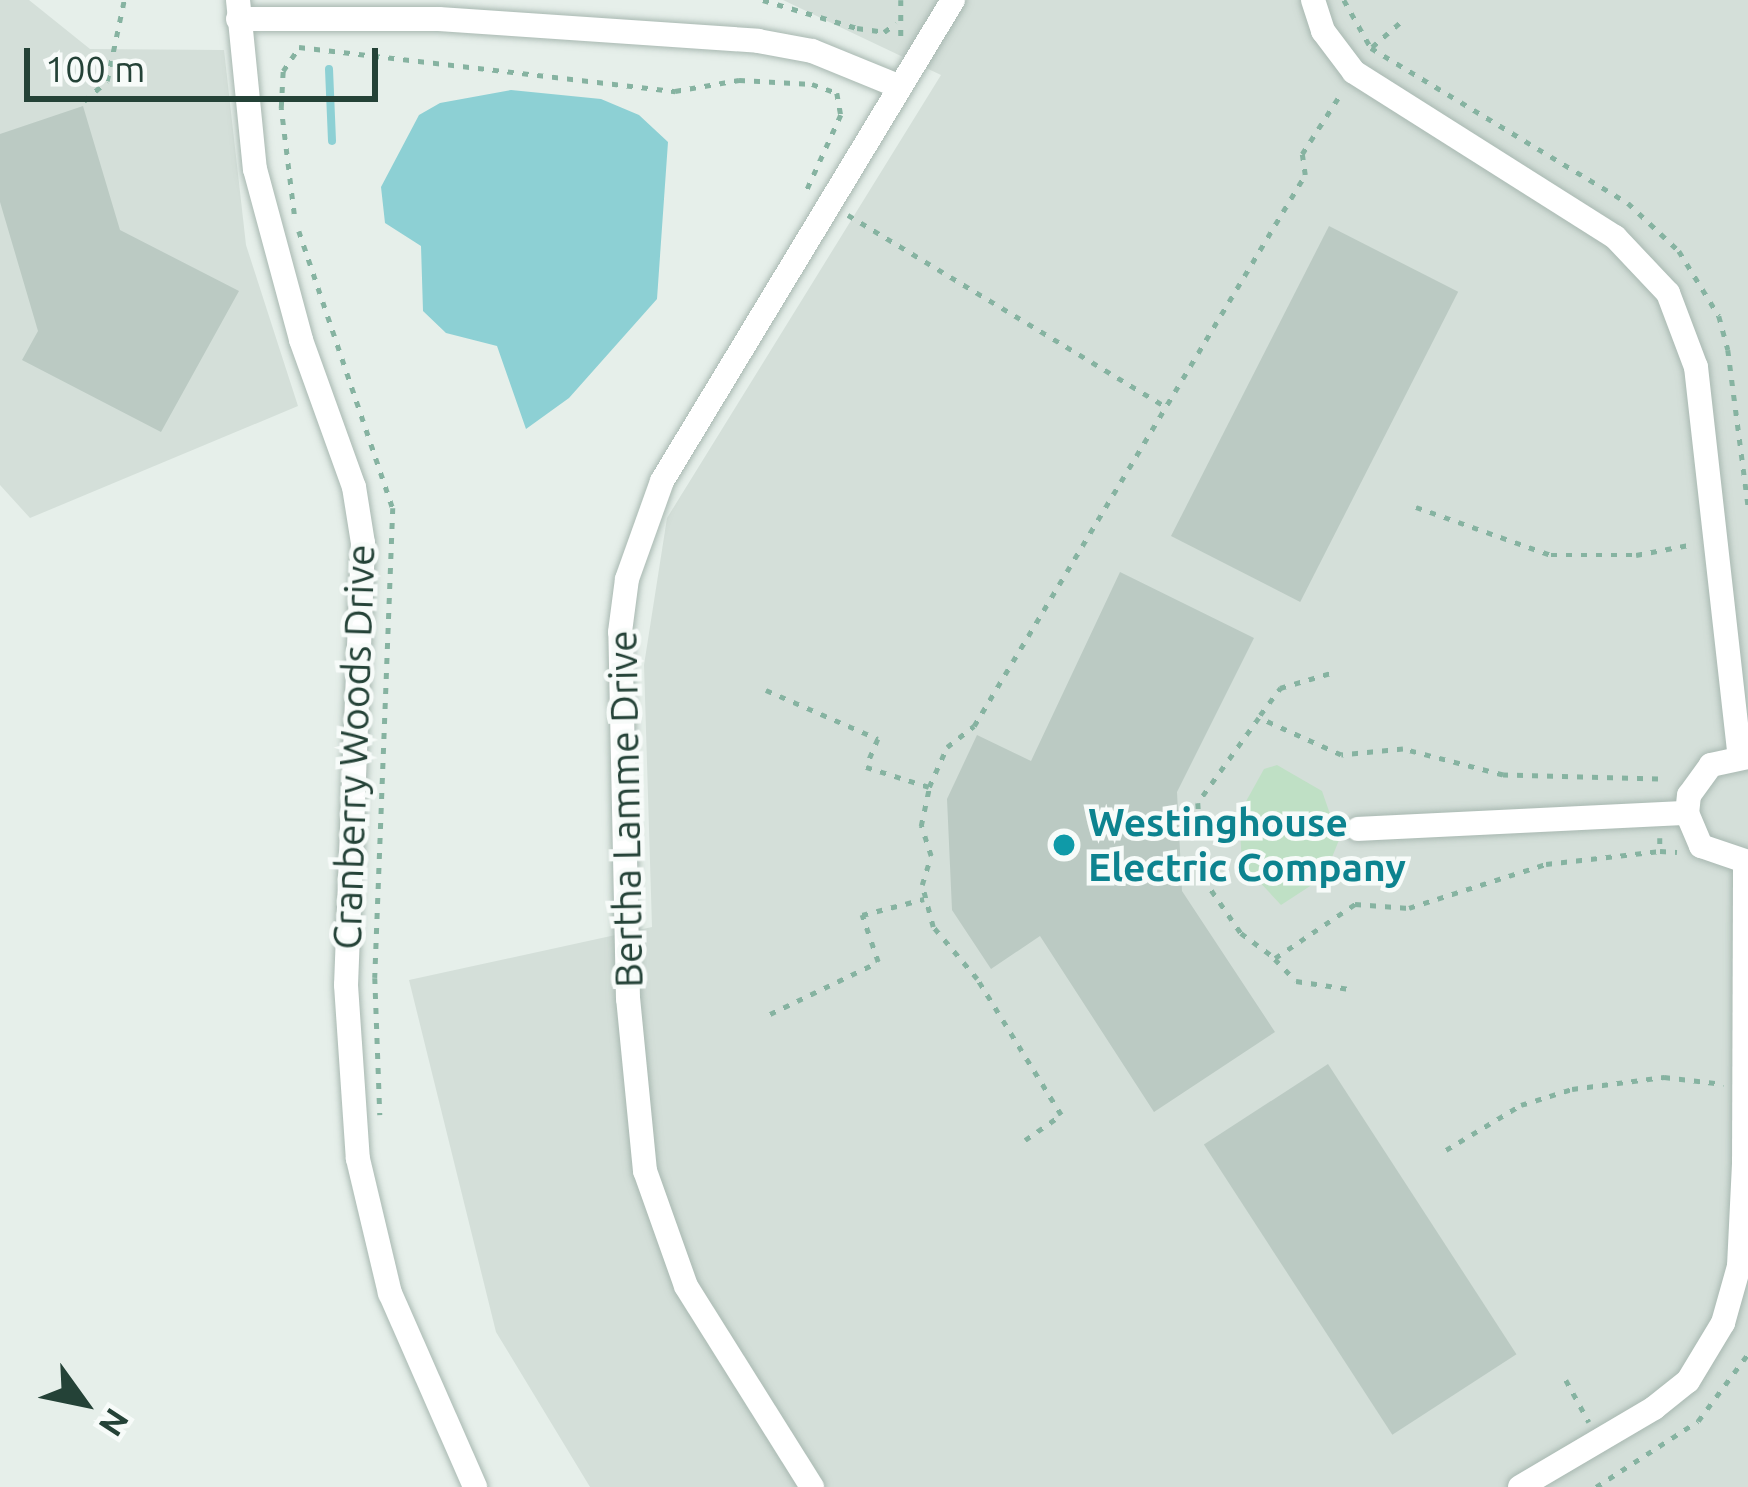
<!DOCTYPE html>
<html>
<head>
<meta charset="utf-8">
<style>
  body { margin:0 }
  #map { position:relative; width:1748px; height:1487px; overflow:hidden; background:#e6efea; font-family:Ubuntu,sans-serif }
  div>[style] { position:absolute }
  [style*='--x'] { left:calc(var(--x)*1px); top:calc(var(--y)*1px); width:calc(var(--w)*1px); rotate:calc(var(--a)*1deg) }
  .built>* { inset:0; background:#d4dfd9 }
  .green>* { inset:0; background:#bfe0c5 }
  .water>* { inset:0; background:#8dd0d4 }
  .stream>* { height:8px; margin:-4px; padding:0 4px; transform-origin:4px; border-radius:4px; background:#8dd0d4 }
  .building>* { inset:0; background:#bbcac3; transform-origin:0 0 }
  .path>* { height:4.5px; margin-top:-2.25px; transform-origin:0; background:repeating-linear-gradient(90deg,#86b3a1 0 6px,transparent 0 15px) }
  .roads { filter:drop-shadow(0 0 3px #a8b8b1) drop-shadow(0 0 3px #a8b8b1) }
  .minor>* { height:24px; margin:-12px; padding:0 12px; transform-origin:12px; border-radius:12px; background:#fff }
  .dots>* { width:33px; height:33px; translate:-50% -50%; box-sizing:border-box; border:6px solid #f7fbf9; border-radius:50% }
  span { translate:-50% -50%; white-space:nowrap; text-align:center; line-height:1.15; -webkit-text-stroke:9px #f7fbf9; paint-order:stroke }
  .street-label { font-size:39px; color:#244237 }
  .culture-label { font-size:39px; color:#0d838f; font-weight:700 }
  .left { translate:0 -50%; text-align:left }
  .north { position:absolute; left:24px; top:1343px; width:120px; height:120px; -webkit-text-stroke:9px #f7fbf9; paint-order:stroke; rotate:123deg; font-size:33px; font-weight:700; line-height:48px; text-align:center; color:#244237 }
  .north::after { content:''; display:block; margin:auto; width:42px; height:54px; background:#244237; clip-path:polygon(50% 0,100% 100%,50% 72%,0 100%) }
  .scale { position:absolute; left:24px; top:48px; width:354px; height:54px; box-sizing:border-box; border:6px solid #244237; border-top:0; padding-left:15px; font-size:36px; line-height:42px; white-space:nowrap; color:#244237; -webkit-text-stroke:9px #f7fbf9; paint-order:stroke }
</style>
</head>
<body>
<div id="map">
  <div class="built">
    <i style="clip-path:polygon(0 0,29px 0,90px 49px,224px 50px,246px 245px,298px 406px,30px 518px,0 485px)"></i>
    <i style="clip-path:polygon(783px 0,1748px 0,1748px 1487px,590px 1487px,496px 1332px,409px 980px,652px 927px,644px 665px,667px 518px,941px 75px)"></i>
  </div>
  <div class="green">
    <i style="clip-path:polygon(1277px 765px,1322px 791px,1339px 840px,1324px 877px,1281px 905px,1242px 863px,1239px 814px,1264px 769px)"></i>
  </div>
  <div class="water">
    <i style="clip-path:polygon(511px 90px,601px 99px,639px 115px,668px 142px,657px 299px,569px 398px,526px 429px,497px 346px,446px 333px,423px 311px,421px 246px,385px 223px,381px 187px,419px 115px,440px 103px)"></i>
  </div>
  <div class="stream">
    <i style="--x:329;--y:69;--w:72;--a:87.6"></i>
  </div>
  <div class="building">
    <i style="clip-path:polygon(83px 106px,120px 230px,239px 291px,161px 432px,22px 360px,38px 331px,0 202px,0 134px)"></i>
    <i style="left:1329px;top:226px;width:145px;height:348px;rotate:27deg"></i>
    <i style="clip-path:polygon(1120px 572px,1254px 638px,1177px 792px,1182px 891px,1275px 1032px,1154px 1112px,1040px 936px,991px 969px,952px 910px,947px 799px,977px 735px,1031px 761px)"></i>
    <i style="left:1328px;top:1064px;width:346px;height:148px;rotate:57deg"></i>
  </div>
  <div class="path">
    <i style="--x:763;--y:0;--w:98;--a:16.6"></i>
    <i style="--x:857;--y:28;--w:27;--a:8"></i>
    <i style="--x:884;--y:32;--w:15;--a:-37"></i>
    <i style="--x:901;--y:0;--w:41;--a:90"></i>
    <i style="--x:1344;--y:0;--w:55;--a:60.6"></i>
    <i style="--x:1371;--y:48;--w:300;--a:31.1"></i>
    <i style="--x:1628;--y:203;--w:70;--a:43.3"></i>
    <i style="--x:1679;--y:251;--w:76;--a:58.4"></i>
    <i style="--x:1719;--y:316;--w:35;--a:75"></i>
    <i style="--x:1728;--y:350;--w:156;--a:82.6"></i>
    <i style="--x:1372;--y:47;--w:43;--a:-41.2"></i>
    <i style="--x:84;--y:101;--w:30;--a:-41"></i>
    <i style="--x:107;--y:81;--w:83;--a:-78.1"></i>
    <i style="--x:294;--y:214;--w:107;--a:-97"></i>
    <i style="--x:281;--y:108;--w:37;--a:-87"></i>
    <i style="--x:283;--y:71;--w:29;--a:-56"></i>
    <i style="--x:299;--y:47;--w:379;--a:6.7"></i>
    <i style="--x:675;--y:91;--w:65;--a:-9.8"></i>
    <i style="--x:739;--y:80;--w:73;--a:3.1"></i>
    <i style="--x:812;--y:84;--w:27;--a:20"></i>
    <i style="--x:837;--y:93;--w:22;--a:80"></i>
    <i style="--x:841;--y:115;--w:82;--a:114.4"></i>
    <i style="--x:848;--y:215;--w:371;--a:31.1"></i>
    <i style="--x:299;--y:231;--w:293;--a:71.3"></i>
    <i style="--x:393;--y:508;--w:470;--a:92.2"></i>
    <i style="--x:375;--y:978;--w:137;--a:87.9"></i>
    <i style="--x:1416;--y:507;--w:143;--a:19.6"></i>
    <i style="--x:1551;--y:555;--w:85;--a:0"></i>
    <i style="--x:1636;--y:555;--w:59;--a:-10.7"></i>
    <i style="--x:766;--y:690;--w:122;--a:23.6"></i>
    <i style="--x:878;--y:739;--w:30;--a:113"></i>
    <i style="--x:866;--y:767;--w:66;--a:17.6"></i>
    <i style="--x:1260;--y:715;--w:34;--a:-53"></i>
    <i style="--x:1280;--y:688;--w:56;--a:-16.5"></i>
    <i style="--x:1658;--y:779;--w:155;--a:-178.5"></i>
    <i style="--x:1503;--y:775;--w:103;--a:-165.4"></i>
    <i style="--x:1403;--y:749;--w:62;--a:174.5"></i>
    <i style="--x:1341;--y:755;--w:90;--a:-155.7"></i>
    <i style="--x:1259;--y:718;--w:105;--a:125.7"></i>
    <i style="--x:1198;--y:803;--w:75;--a:86.2"></i>
    <i style="--x:1203;--y:878;--w:67;--a:55.4"></i>
    <i style="--x:1241;--y:933;--w:42;--a:36.3"></i>
    <i style="--x:1275;--y:958;--w:97;--a:-34"></i>
    <i style="--x:1355;--y:904;--w:54;--a:4.2"></i>
    <i style="--x:1409;--y:908;--w:144;--a:-17.8"></i>
    <i style="--x:1546;--y:864;--w:115;--a:-6.5"></i>
    <i style="--x:1660;--y:838;--w:13;--a:90"></i>
    <i style="--x:1660;--y:851;--w:17;--a:3"></i>
    <i style="--x:1275;--y:959;--w:30;--a:46"></i>
    <i style="--x:1296;--y:981;--w:54;--a:8.6"></i>
    <i style="--x:770;--y:1014;--w:120;--a:-25.7"></i>
    <i style="--x:878;--y:962;--w:50;--a:-108.8"></i>
    <i style="--x:862;--y:915;--w:64;--a:-14.5"></i>
    <i style="--x:1025;--y:1140;--w:44;--a:-34.8"></i>
    <i style="--x:1061;--y:1115;--w:160;--a:-121.7"></i>
    <i style="--x:977;--y:979;--w:68;--a:-130.2"></i>
    <i style="--x:933;--y:927;--w:43;--a:-104.7"></i>
    <i style="--x:922;--y:885;--w:30;--a:-73"></i>
    <i style="--x:931;--y:856;--w:32;--a:-108"></i>
    <i style="--x:921;--y:826;--w:40;--a:-78"></i>
    <i style="--x:929;--y:787;--w:44;--a:-65.8"></i>
    <i style="--x:947;--y:747;--w:34;--a:-38"></i>
    <i style="--x:974;--y:726;--w:643;--a:-59.01"></i>
    <i style="--x:1305;--y:175;--w:21;--a:-98"></i>
    <i style="--x:1302;--y:154;--w:74;--a:-57.2"></i>
    <i style="--x:1446;--y:1150;--w:87;--a:-31"></i>
    <i style="--x:1521;--y:1105;--w:53;--a:-17.4"></i>
    <i style="--x:1572;--y:1089;--w:93;--a:-7.4"></i>
    <i style="--x:1664;--y:1077;--w:60;--a:6.7"></i>
    <i style="--x:1566;--y:1380;--w:48;--a:61.3"></i>
    <i style="--x:1596;--y:1487;--w:121;--a:-32.9"></i>
    <i style="--x:1698;--y:1421;--w:84;--a:-53.3"></i>
  </div>
  <div class="roads">
    <div class="minor">
      <i style="--x:238;--y:0;--w:170;--a:84.3"></i>
      <i style="--x:255;--y:169;--w:177;--a:74.9"></i>
      <i style="--x:301;--y:340;--w:156;--a:70.2"></i>
      <i style="--x:354;--y:487;--w:57;--a:80.9"></i>
      <i style="--x:363;--y:543;--w:442;--a:92.2"></i>
      <i style="--x:346;--y:985;--w:174;--a:86.1"></i>
      <i style="--x:358;--y:1159;--w:138;--a:76.6"></i>
      <i style="--x:390;--y:1293;--w:212;--a:66.3"></i>
      <i style="--x:1313;--y:0;--w:33;--a:72"></i>
      <i style="--x:1323;--y:31;--w:51;--a:52.9"></i>
      <i style="--x:1354;--y:72;--w:309;--a:32.3"></i>
      <i style="--x:1615;--y:237;--w:77;--a:46.6"></i>
      <i style="--x:1668;--y:293;--w:79;--a:69.3"></i>
      <i style="--x:1696;--y:367;--w:392;--a:83.6"></i>
      <i style="--x:238;--y:19;--w:201;--a:0"></i>
      <i style="--x:439;--y:19;--w:320;--a:3.9"></i>
      <i style="--x:758;--y:41;--w:55;--a:10.5"></i>
      <i style="--x:812;--y:51;--w:95;--a:22.2"></i>
      <i style="--x:1748;--y:757;--w:38;--a:168"></i>
      <i style="--x:1711;--y:765;--w:37;--a:126"></i>
      <i style="--x:1689;--y:795;--w:18;--a:96"></i>
      <i style="--x:1687;--y:813;--w:36;--a:67"></i>
      <i style="--x:1701;--y:846;--w:50;--a:18.8"></i>
      <i style="--x:1358;--y:829;--w:329;--a:-2.8"></i>
      <i style="--x:812;--y:1487;--w:237;--a:-122.1"></i>
      <i style="--x:686;--y:1286;--w:122;--a:-109.6"></i>
      <i style="--x:645;--y:1171;--w:173;--a:-95.6"></i>
      <i style="--x:628;--y:999;--w:367;--a:-91.2"></i>
      <i style="--x:620;--y:632;--w:53;--a:-82.5"></i>
      <i style="--x:627;--y:579;--w:104;--a:-70.3"></i>
      <i style="--x:662;--y:481;--w:562;--a:-58.83"></i>
      <i style="--x:1520;--y:1487;--w:156;--a:-30.5"></i>
      <i style="--x:1654;--y:1408;--w:43;--a:-38.5"></i>
      <i style="--x:1688;--y:1381;--w:68;--a:-58.9"></i>
      <i style="--x:1723;--y:1323;--w:59;--a:-74.3"></i>
      <i style="--x:1739;--y:1266;--w:101;--a:-87.2"></i>
      <i style="--x:1744;--y:1165;--w:303;--a:-89.8"></i>
    </div>
  </div>
  <div class="dots">
    <i style="left:1064px;top:845px;background:#0f9aa8"></i>
  </div>
  <div class="street-label">
    <span style="left:354px;top:747px;rotate:-88deg">Cranberry Woods Drive</span>
    <span style="left:626px;top:809px;rotate:-91deg">Bertha Lamme Drive</span>
  </div>
  <div class="culture-label">
    <span class="left" style="left:1088px;top:845px">Westinghouse<br>Electric Company</span>
  </div>
  <div class="north">N</div>
  <div class="scale">100 m</div>
</div>
</body>
</html>
